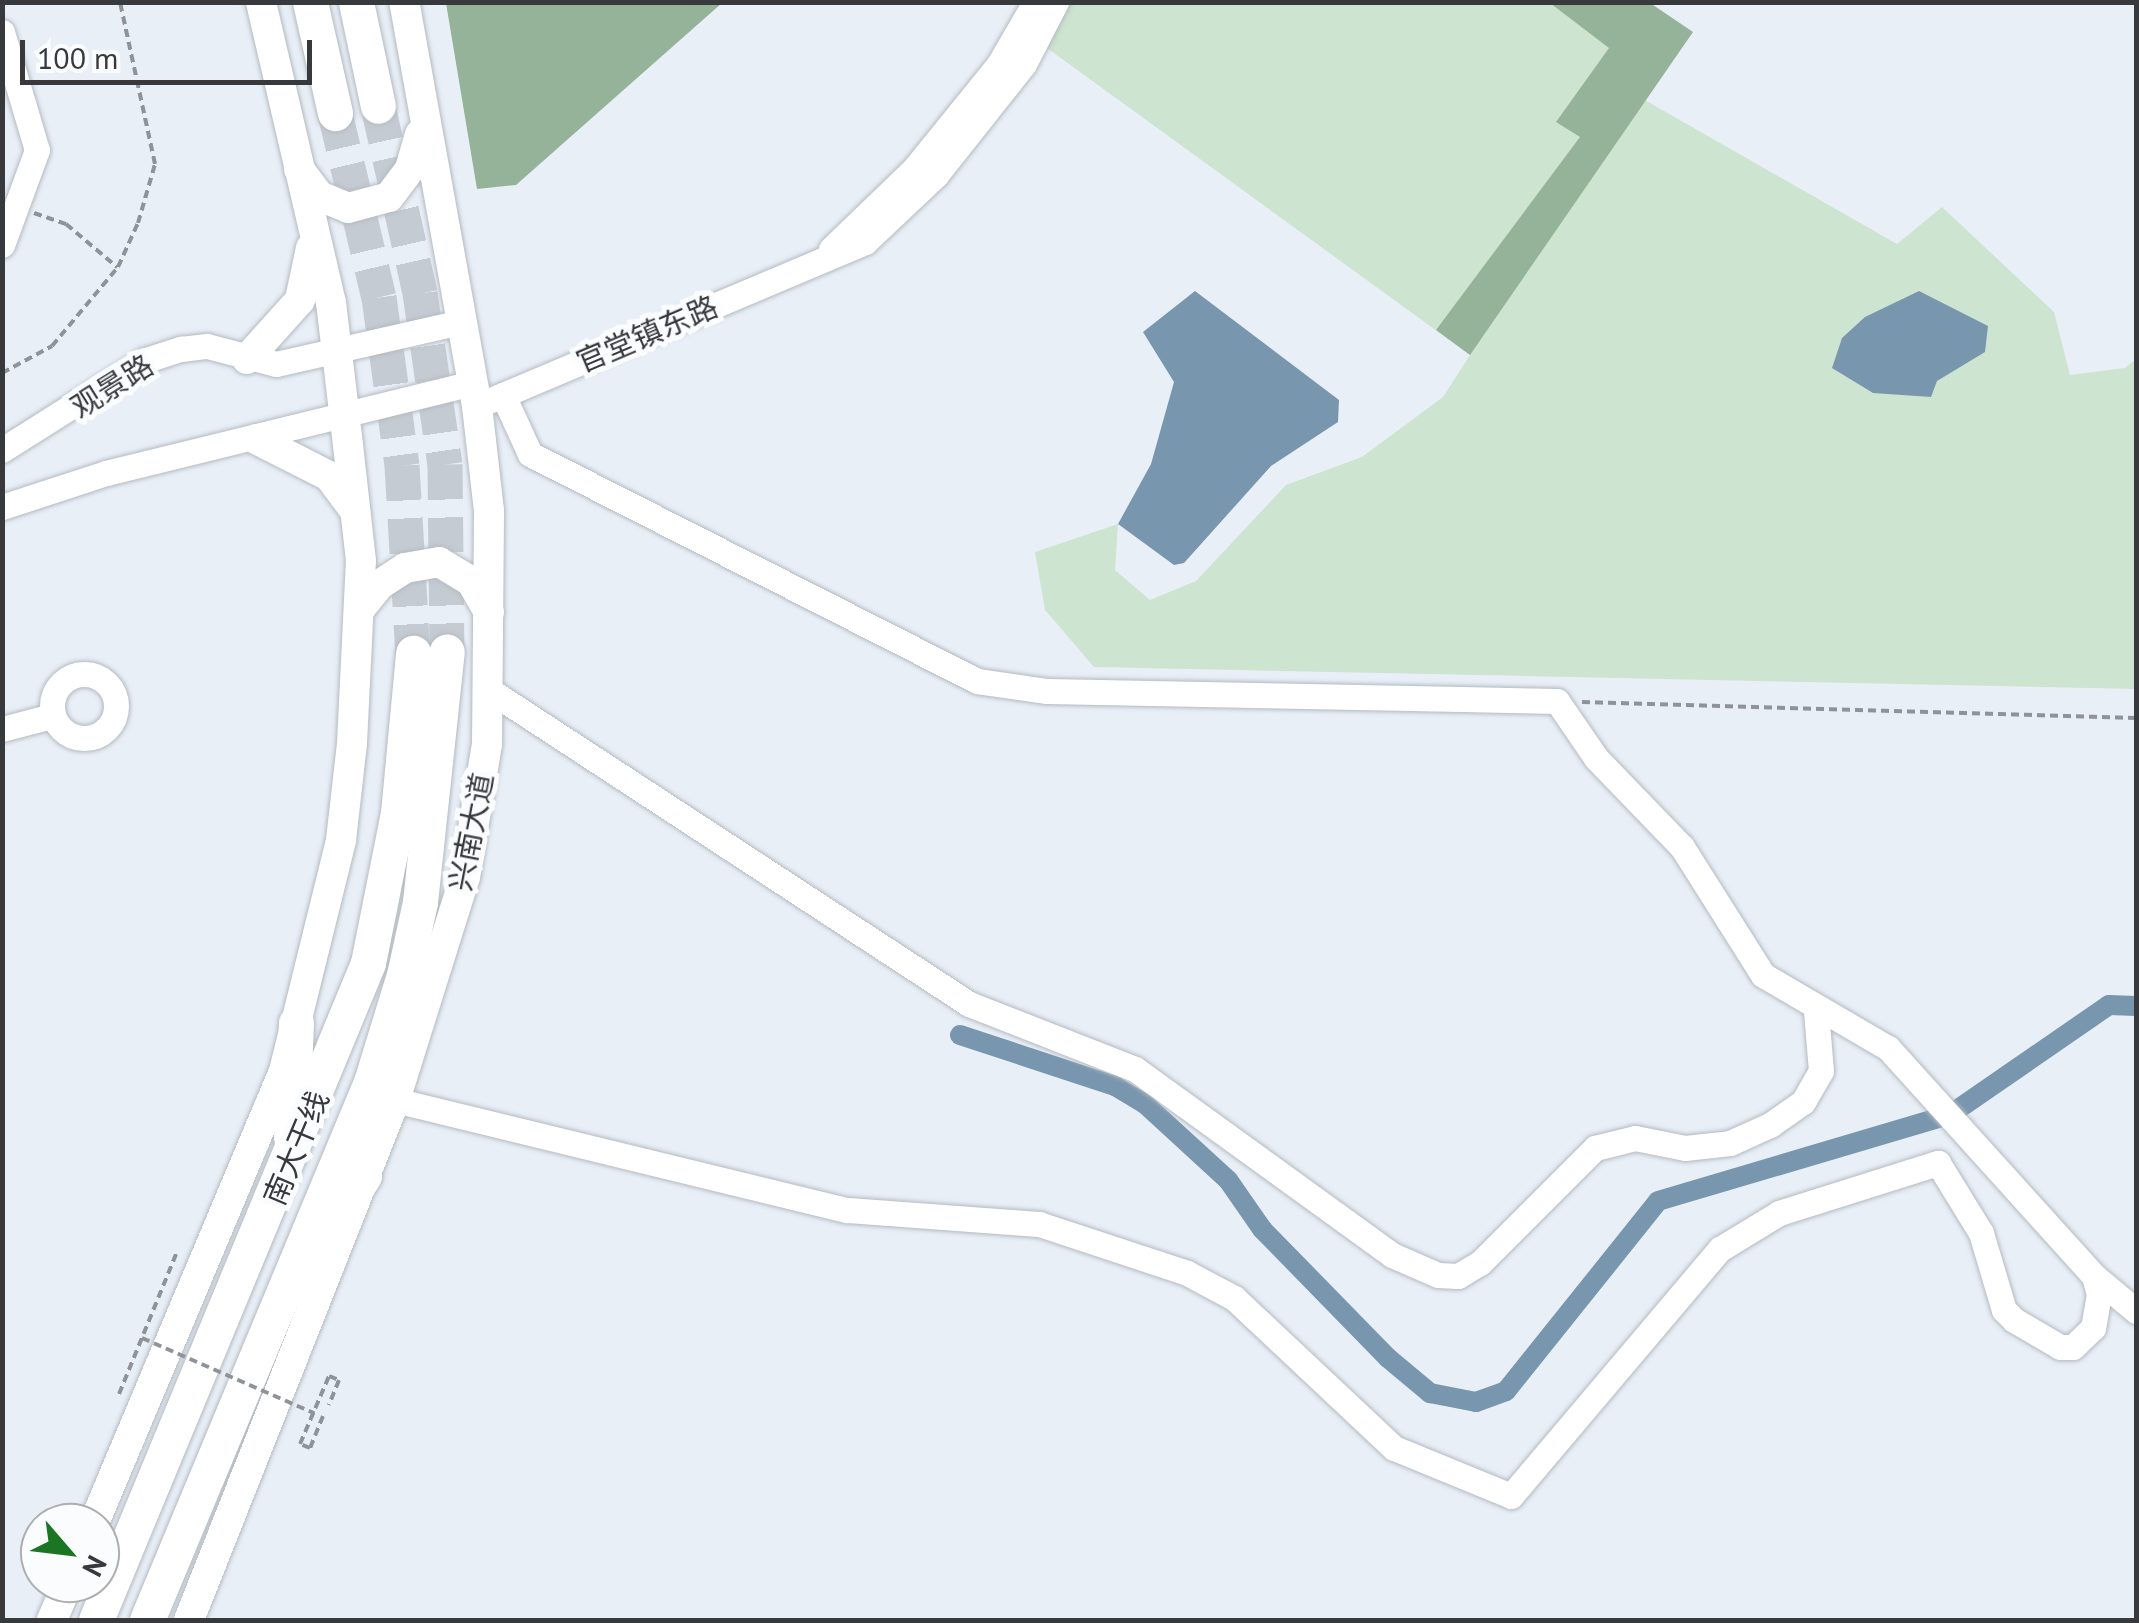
<!DOCTYPE html>
<html>
<head>
<meta charset="utf-8">
<style>
  body { margin:0 }
  #map { position:relative; width:2139px; height:1623px; overflow:hidden; background:#e9eff7; font-family:"PT Sans","Noto Sans SC",sans-serif }
  div>[style] { position:absolute }
  [style*='--x'] { left:calc(var(--x)*1px); top:calc(var(--y)*1px); width:calc(var(--w)*1px); rotate:calc(var(--a)*1deg) }
  .green>* { inset:0; background:#cde4d0 }
  .forest>* { inset:0; background:#95b399 }
  .water>* { inset:0; background:#7996af }
  .canal>* { height:20px; margin:-10px; padding:0 10px; transform-origin:10px; border-radius:10px; background:#7996af }
  .highway-tunnel>* { height:35px; margin-top:-17.5px; transform-origin:0; background:repeating-linear-gradient(90deg,#c5cbd2 0 35px,transparent 0 53px) }
  .path>* { height:4px; margin-top:-2px; transform-origin:0; background:repeating-linear-gradient(90deg,#8f9298 0 8px,transparent 0 13px) }
  .roads { filter:drop-shadow(0 0 2px #b4bac1) drop-shadow(0 0 2px #b4bac1) }
  .minor>* { height:25px; margin:-12.5px; padding:0 12.5px; transform-origin:12.5px; border-radius:12.5px; background:#fff }
  .minor>.ring { margin:-12.5px; padding:0; box-sizing:content-box; background:none; border:25px solid #fff; border-radius:50% }
  .major>* { height:30px; margin:-15px; padding:0 15px; transform-origin:15px; border-radius:15px; background:#fff }
  .highway>* { height:35px; margin:-17.5px; padding:0 17.5px; transform-origin:17.5px; border-radius:17.5px; background:#fff }
  .path-bridge>* { height:4px; margin-top:-2px; transform-origin:0; background:repeating-linear-gradient(90deg,#8f9298 0 8px,transparent 0 13px) }
  span { translate:-50% -50%; white-space:nowrap; text-align:center; line-height:1.15; -webkit-text-stroke:10px #fbfcfe; paint-order:stroke }
  .street-label { font-size:30px; color:#37393c }
  .frame { position:absolute; inset:0; border:5px solid #37393c; pointer-events:none }
  .north { position:absolute; left:20px; top:1503px; width:100px; height:100px; box-sizing:border-box; background:#fbfcfe; border:2px solid #adaeb0; border-radius:50%; rotate:118deg; font-size:28px; font-weight:700; line-height:40px; text-align:center; color:#37393c }
  .north::after { content:''; display:block; margin:auto; width:35px; height:45px; background:#1b7522; clip-path:polygon(50% 0,100% 100%,50% 72%,0 100%) }
  .scale { position:absolute; left:20px; top:40px; width:292px; height:45px; box-sizing:border-box; border:5px solid #37393c; border-top:0; padding-left:12px; font-size:30px; line-height:35px; white-space:nowrap; color:#37393c; -webkit-text-stroke:8px #fbfcfe; paint-order:stroke }
</style>
</head>
<body>
<div id="map">
  <div class="green">
    <i style="clip-path:polygon(1061px 3px,1650px 3px,1693px 32px,1643px 99px,1897px 244px,1942px 207px,2054px 312px,2070px 375px,2125px 368px,2136px 359px,2136px 689px,1094px 667px,1045px 610px,1035px 552px,1118px 524px,1115px 570px,1150px 600px,1196px 581px,1286px 485px,1362px 457px,1443px 397px,1470px 355px,1040px 43px)"></i>
  </div>
  <div class="forest">
    <i style="clip-path:polygon(446px 3px,446px 2px,722px 3px,516px 185px,477px 189px)"></i>
    <i style="clip-path:polygon(1550px 3px,1650px 3px,1693px 32px,1470px 355px,1436px 330px,1580px 137px,1556px 122px,1609px 48px)"></i>
  </div>
  <div class="water">
    <i style="clip-path:polygon(1195px 291px,1339px 400px,1338px 422px,1271px 466px,1184px 563px,1174px 565px,1118px 524px,1151px 464px,1174px 382px,1143px 332px)"></i>
    <i style="clip-path:polygon(1919px 291px,1988px 326px,1985px 352px,1937px 381px,1931px 397px,1873px 393px,1832px 368px,1842px 338px,1865px 317px)"></i>
  </div>
  <div class="canal">
    <i style="--x:960;--y:1035;--w:163;--a:18.2"></i>
    <i style="--x:1115;--y:1086;--w:35;--a:31"></i>
    <i style="--x:1145;--y:1104;--w:113;--a:42.5"></i>
    <i style="--x:1228;--y:1180;--w:60;--a:55.2"></i>
    <i style="--x:1262;--y:1229;--w:180;--a:45.7"></i>
    <i style="--x:1388;--y:1358;--w:55;--a:39.8"></i>
    <i style="--x:1430;--y:1393;--w:47;--a:11.1"></i>
    <i style="--x:1476;--y:1402;--w:32;--a:-20"></i>
    <i style="--x:1506;--y:1391;--w:243;--a:-51.3"></i>
    <i style="--x:1658;--y:1201;--w:306;--a:-16.5"></i>
    <i style="--x:1951;--y:1114;--w:192;--a:-34.6"></i>
    <i style="--x:2109;--y:1005;--w:27;--a:2"></i>
  </div>
  <div class="highway-tunnel">
    <i style="--x:378;--y:106;--w:192;--a:77.3"></i>
    <i style="--x:420;--y:293;--w:173;--a:81.7"></i>
    <i style="--x:445;--y:464;--w:187;--a:89.4"></i>
    <i style="--x:335;--y:113;--w:189;--a:76.6"></i>
    <i style="--x:379;--y:297;--w:170;--a:82.2"></i>
    <i style="--x:402;--y:465;--w:188;--a:86.7"></i>
  </div>
  <div class="path">
    <i style="--x:34;--y:213;--w:34;--a:19"></i>
    <i style="--x:66;--y:224;--w:67;--a:40.1"></i>
    <i style="--x:2;--y:373;--w:57;--a:-28.4"></i>
    <i style="--x:52;--y:346;--w:103;--a:-50.1"></i>
    <i style="--x:118;--y:267;--w:48;--a:-65.6"></i>
    <i style="--x:138;--y:223;--w:61;--a:-73.9"></i>
    <i style="--x:155;--y:164;--w:166;--a:-102.2"></i>
    <i style="--x:1582;--y:702;--w:554;--a:1.65"></i>
    <i style="--x:119;--y:1394;--w:153;--a:-67.8"></i>
    <i style="--x:323;--y:1416;--w:35;--a:112"></i>
    <i style="--x:310;--y:1448;--w:11;--a:-158"></i>
    <i style="--x:300;--y:1444;--w:74;--a:-66.9"></i>
    <i style="--x:329;--y:1376;--w:11;--a:22"></i>
    <i style="--x:339;--y:1380;--w:27;--a:112"></i>
  </div>
  <div class="roads">
    <div class="minor">
      <i style="--x:2;--y:32;--w:123;--a:73.5"></i>
      <i style="--x:37;--y:150;--w:101;--a:110.2"></i>
      <i style="--x:831;--y:249;--w:115;--a:-43.9"></i>
      <i style="--x:914;--y:169;--w:135;--a:-51"></i>
      <i style="--x:999;--y:64;--w:72;--a:-59.9"></i>
      <i style="--x:503;--y:395;--w:65;--a:65.4"></i>
      <i style="--x:530;--y:454;--w:501;--a:26.92"></i>
      <i style="--x:977;--y:681;--w:71;--a:8.1"></i>
      <i style="--x:1047;--y:691;--w:510;--a:1.12"></i>
      <i style="--x:1557;--y:701;--w:69;--a:55.6"></i>
      <i style="--x:1596;--y:758;--w:124;--a:46"></i>
      <i style="--x:1682;--y:847;--w:151;--a:57.7"></i>
      <i style="--x:1763;--y:975;--w:145;--a:30.3"></i>
      <i style="--x:1888;--y:1048;--w:307;--a:47.9"></i>
      <i style="--x:2094;--y:1276;--w:55;--a:39.8"></i>
      <i style="--x:491;--y:400;--w:406;--a:-22.9"></i>
      <i style="--x:865;--y:242;--w:98;--a:-43.3"></i>
      <i style="--x:936;--y:175;--w:142;--a:-51.6"></i>
      <i style="--x:1024;--y:64;--w:70;--a:-62.7"></i>
      <i style="--x:2;--y:450;--w:167;--a:-32.3"></i>
      <i style="--x:143;--y:361;--w:40;--a:-18"></i>
      <i style="--x:181;--y:349;--w:26;--a:-7"></i>
      <i style="--x:207;--y:346;--w:71;--a:14.6"></i>
      <i style="--x:276;--y:364;--w:190;--a:-12.8"></i>
      <i style="--x:2;--y:507;--w:109;--a:-18.1"></i>
      <i style="--x:106;--y:473;--w:378;--a:-13.8"></i>
      <i class="ring" style="left:52px;top:674px;width:39px;height:39px"></i>
      <i style="--x:489;--y:690;--w:574;--a:33.19"></i>
      <i style="--x:969;--y:1004;--w:178;--a:21.4"></i>
      <i style="--x:1135;--y:1069;--w:317;--a:35.9"></i>
      <i style="--x:1392;--y:1255;--w:50;--a:23.5"></i>
      <i style="--x:1438;--y:1275;--w:20;--a:3"></i>
      <i style="--x:1458;--y:1276;--w:26;--a:-31"></i>
      <i style="--x:1480;--y:1263;--w:163;--a:-45"></i>
      <i style="--x:1595;--y:1148;--w:41;--a:-14"></i>
      <i style="--x:1635;--y:1138;--w:51;--a:11.3"></i>
      <i style="--x:1685;--y:1148;--w:45;--a:-6.3"></i>
      <i style="--x:1730;--y:1143;--w:44;--a:-24.2"></i>
      <i style="--x:1770;--y:1125;--w:40;--a:-34.9"></i>
      <i style="--x:1803;--y:1102;--w:36;--a:-60"></i>
      <i style="--x:1821;--y:1071;--w:59;--a:-94.8"></i>
      <i style="--x:2;--y:729;--w:52;--a:-14.6"></i>
      <i style="--x:395;--y:1100;--w:465;--a:13.7"></i>
      <i style="--x:847;--y:1210;--w:193;--a:4.2"></i>
      <i style="--x:1039;--y:1224;--w:156;--a:18.3"></i>
      <i style="--x:1187;--y:1273;--w:53;--a:28"></i>
      <i style="--x:1234;--y:1298;--w:219;--a:43.2"></i>
      <i style="--x:1394;--y:1448;--w:126;--a:22.3"></i>
      <i style="--x:1511;--y:1496;--w:324;--a:-49.8"></i>
      <i style="--x:1720;--y:1249;--w:69;--a:-31.4"></i>
      <i style="--x:1779;--y:1213;--w:167;--a:-17.5"></i>
      <i style="--x:1938;--y:1163;--w:82;--a:58.4"></i>
      <i style="--x:1981;--y:1233;--w:80;--a:73.4"></i>
      <i style="--x:2004;--y:1310;--w:14;--a:45"></i>
      <i style="--x:2014;--y:1320;--w:53;--a:30.4"></i>
      <i style="--x:2060;--y:1347;--w:13;--a:0"></i>
      <i style="--x:2073;--y:1347;--w:28;--a:-44"></i>
      <i style="--x:2093;--y:1328;--w:35;--a:-80"></i>
      <i style="--x:2099;--y:1294;--w:19;--a:-106"></i>
    </div>
    <div class="major">
      <i style="--x:299;--y:169;--w:34;--a:53"></i>
      <i style="--x:319;--y:196;--w:31;--a:22"></i>
      <i style="--x:348;--y:208;--w:42;--a:-15"></i>
      <i style="--x:389;--y:197;--w:35;--a:-53"></i>
      <i style="--x:410;--y:169;--w:36;--a:-74"></i>
      <i style="--x:247;--y:359;--w:79;--a:-48.1"></i>
      <i style="--x:300;--y:300;--w:53;--a:-78.1"></i>
      <i style="--x:256;--y:439;--w:82;--a:26.9"></i>
      <i style="--x:329;--y:476;--w:44;--a:53.4"></i>
      <i style="--x:359;--y:610;--w:32;--a:-51"></i>
      <i style="--x:379;--y:585;--w:31;--a:-33"></i>
      <i style="--x:405;--y:568;--w:35;--a:-10"></i>
      <i style="--x:439;--y:562;--w:37;--a:31"></i>
      <i style="--x:471;--y:581;--w:36;--a:60"></i>
      <i style="--x:94;--y:1523;--w:490;--a:-67.2"></i>
      <i style="--x:284;--y:1071;--w:238;--a:-76.1"></i>
      <i style="--x:341;--y:840;--w:98;--a:-83.5"></i>
      <i style="--x:352;--y:743;--w:182;--a:-87.2"></i>
      <i style="--x:361;--y:561;--w:117;--a:-96.4"></i>
      <i style="--x:348;--y:445;--w:143;--a:-96.8"></i>
      <i style="--x:331;--y:303;--w:309;--a:-103.1"></i>
      <i style="--x:52;--y:1620;--w:40;--a:-66.6"></i>
      <i style="--x:189;--y:1620;--w:559;--a:-68.39"></i>
      <i style="--x:395;--y:1100;--w:234;--a:-72.6"></i>
      <i style="--x:465;--y:877;--w:135;--a:-80.6"></i>
      <i style="--x:487;--y:744;--w:233;--a:-89.5"></i>
      <i style="--x:489;--y:511;--w:106;--a:-96.5"></i>
      <i style="--x:477;--y:406;--w:411;--a:-100.2"></i>
    </div>
    <div class="highway">
      <i style="--x:310;--y:2;--w:114;--a:77.3"></i>
      <i style="--x:356;--y:2;--w:106;--a:78.1"></i>
      <i style="--x:291;--y:1137;--w:114;--a:-87.5"></i>
      <i style="--x:325;--y:1234;--w:70;--a:-56.1"></i>
      <i style="--x:96;--y:1620;--w:711;--a:-67.51"></i>
      <i style="--x:368;--y:963;--w:153;--a:-78.7"></i>
      <i style="--x:398;--y:813;--w:161;--a:-84.6"></i>
      <i style="--x:147;--y:1620;--w:583;--a:-67.4"></i>
      <i style="--x:371;--y:1082;--w:112;--a:-72.9"></i>
      <i style="--x:404;--y:975;--w:75;--a:-77.6"></i>
      <i style="--x:420;--y:902;--w:252;--a:-83.9"></i>
    </div>
  </div>
  <div class="path-bridge">
    <i style="--x:142;--y:1338;--w:188;--a:23.6"></i>
  </div>
  <div class="street-label">
    <span style="left:647px;top:334px;rotate:-23deg">官堂镇东路</span>
    <span style="left:112px;top:386px;rotate:-32deg">观景路</span>
    <span style="left:471px;top:832px;rotate:-79deg">兴南大道</span>
    <span style="left:296px;top:1148px;rotate:-67deg">南大干线</span>
  </div>
  <div class="frame"></div>
  <div class="north">N</div>
  <div class="scale">100 m</div>
</div>
</body>
</html>
